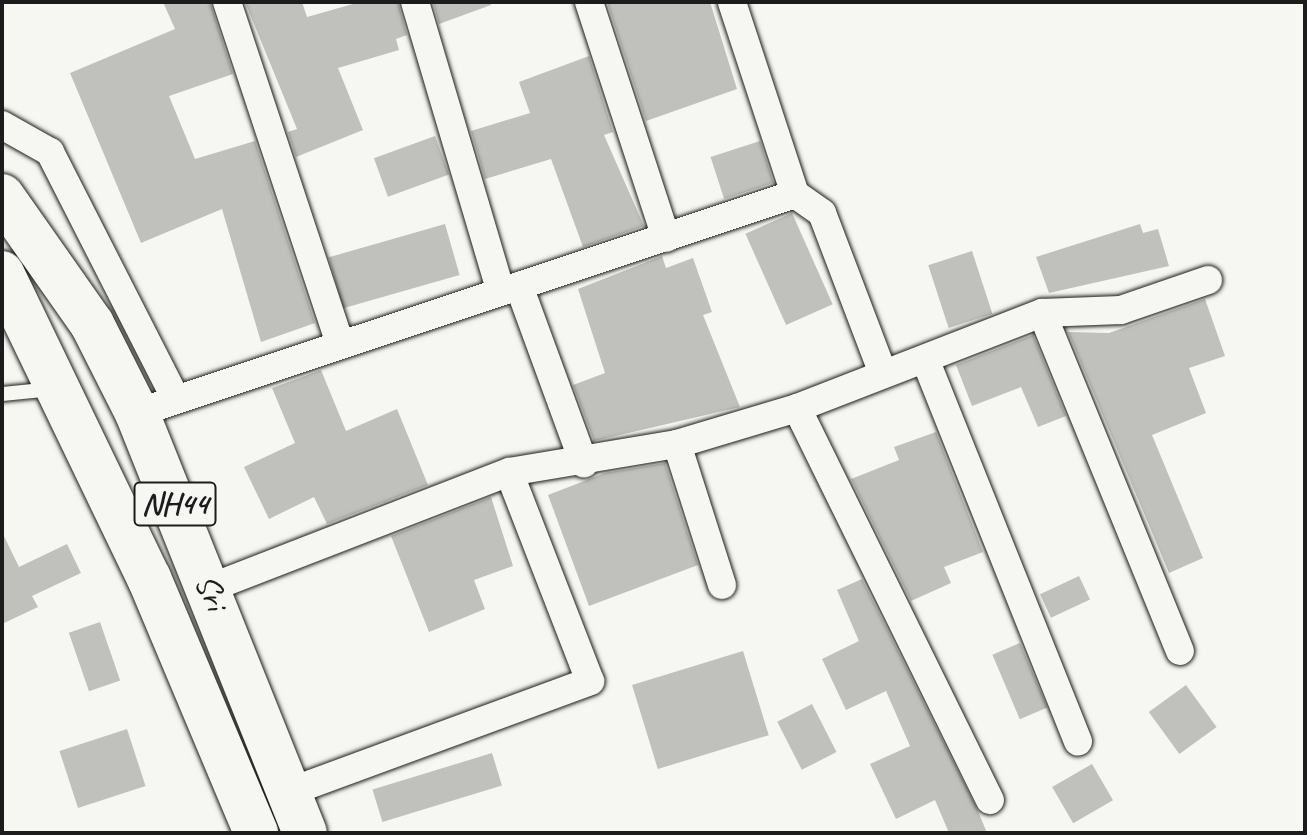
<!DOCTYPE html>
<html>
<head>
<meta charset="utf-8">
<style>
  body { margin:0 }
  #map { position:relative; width:1307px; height:835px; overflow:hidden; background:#f6f6f2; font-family:Caveat,sans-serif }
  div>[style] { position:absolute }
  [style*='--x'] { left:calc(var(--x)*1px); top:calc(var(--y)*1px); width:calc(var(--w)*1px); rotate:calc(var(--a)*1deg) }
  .building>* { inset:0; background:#c0c0bd; transform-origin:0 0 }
  .roads { filter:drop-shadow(0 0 2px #1c1c1c) drop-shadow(0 0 2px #1c1c1c) }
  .lane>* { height:14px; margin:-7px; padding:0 7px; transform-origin:7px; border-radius:7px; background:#f6f6f2 }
  .street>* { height:28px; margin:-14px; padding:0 14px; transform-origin:14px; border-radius:14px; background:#f6f6f2 }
  .highway>* { height:44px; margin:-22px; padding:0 22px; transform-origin:22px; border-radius:22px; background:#f6f6f2 }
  span { translate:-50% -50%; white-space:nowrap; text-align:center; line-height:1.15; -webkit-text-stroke:6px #f6f6f2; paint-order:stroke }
  .shield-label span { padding:2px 6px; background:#f6f6f2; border:2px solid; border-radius:6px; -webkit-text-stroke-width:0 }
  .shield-label { font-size:32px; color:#1c1c1c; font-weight:700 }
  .street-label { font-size:34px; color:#1c1c1c }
  .frame { position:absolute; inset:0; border:4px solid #1c1c1c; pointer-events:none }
</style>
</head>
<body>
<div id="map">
  <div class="building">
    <i style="clip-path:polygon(163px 2px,210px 2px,233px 74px,169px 96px,195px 159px,255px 141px,315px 323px,261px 342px,222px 209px,141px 243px,70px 73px,175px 29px)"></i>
    <i style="clip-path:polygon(245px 2px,302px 2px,307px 17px,360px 2px,398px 2px,407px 35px,396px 39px,399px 50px,338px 68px,363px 130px,296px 157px,288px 132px,297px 129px)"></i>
    <i style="clip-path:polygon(433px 2px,490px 2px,491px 5px,439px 24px)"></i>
    <i style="clip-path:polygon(607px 2px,710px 2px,737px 89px,646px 121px)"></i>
    <i style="clip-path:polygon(589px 56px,613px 132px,604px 135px,644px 226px,583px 247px,551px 159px,485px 179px,471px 131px,530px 113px,519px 82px)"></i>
    <i style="left:435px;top:136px;width:41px;height:65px;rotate:70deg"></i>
    <i style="left:760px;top:141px;width:44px;height:52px;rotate:72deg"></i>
    <i style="left:792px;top:213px;width:100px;height:51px;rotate:66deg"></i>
    <i style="left:445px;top:224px;width:53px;height:121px;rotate:74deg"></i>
    <i style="clip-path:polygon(1140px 224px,1143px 233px,1158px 229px,1169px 266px,1049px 293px,1036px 257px)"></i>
    <i style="left:972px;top:251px;width:66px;height:46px;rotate:72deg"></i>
    <i style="clip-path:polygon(662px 256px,666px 268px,693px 258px,712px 312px,703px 315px,740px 407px,594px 441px,573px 385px,605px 373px,578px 289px)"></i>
    <i style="clip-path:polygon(1205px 299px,1225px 356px,1189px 368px,1206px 413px,1152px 435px,1203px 558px,1169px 573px,1068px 332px,1109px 333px)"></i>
    <i style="clip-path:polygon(1033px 335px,1066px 416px,1038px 427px,1021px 387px,972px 406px,956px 365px)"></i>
    <i style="clip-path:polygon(321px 370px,346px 431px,397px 409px,428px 485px,327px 524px,314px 497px,269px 519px,244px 467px,295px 443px,272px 388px)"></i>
    <i style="clip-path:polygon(936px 432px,983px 552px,944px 567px,951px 583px,911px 601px,851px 479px,899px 460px,894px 447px)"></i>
    <i style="clip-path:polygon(665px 463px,698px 565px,589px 606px,548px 495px,605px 473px)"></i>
    <i style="clip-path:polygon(491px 497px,513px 566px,474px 580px,485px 609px,429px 632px,391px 536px)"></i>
    <i style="clip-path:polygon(2px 532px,19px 567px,67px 544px,81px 573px,32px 596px,38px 607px,2px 624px)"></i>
    <i style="left:1079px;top:576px;width:26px;height:43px;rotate:65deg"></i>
    <i style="clip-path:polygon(862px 579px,978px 811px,987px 833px,949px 833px,935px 800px,896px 819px,870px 764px,910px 746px,886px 691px,846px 710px,822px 659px,859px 641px,837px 590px)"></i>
    <i style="left:100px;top:622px;width:62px;height:33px;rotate:71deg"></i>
    <i style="left:1020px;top:643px;width:70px;height:30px;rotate:67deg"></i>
    <i style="left:743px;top:651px;width:88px;height:116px;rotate:73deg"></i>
    <i style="left:1186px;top:685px;width:52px;height:46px;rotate:54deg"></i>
    <i style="left:812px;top:704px;width:54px;height:39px;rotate:63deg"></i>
    <i style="left:127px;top:729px;width:60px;height:71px;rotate:72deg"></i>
    <i style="left:492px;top:753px;width:34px;height:125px;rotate:73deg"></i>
    <i style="left:1092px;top:764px;width:42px;height:46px;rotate:60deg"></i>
  </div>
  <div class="roads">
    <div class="lane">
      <i style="--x:2;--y:394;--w:51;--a:-5.6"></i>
    </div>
    <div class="street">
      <i style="--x:227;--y:2;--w:357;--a:71.7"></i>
      <i style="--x:415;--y:2;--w:302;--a:73.5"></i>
      <i style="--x:589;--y:2;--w:248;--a:71.9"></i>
      <i style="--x:2;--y:125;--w:55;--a:29.4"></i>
      <i style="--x:50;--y:152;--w:277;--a:63"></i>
      <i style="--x:795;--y:194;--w:33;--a:35"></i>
      <i style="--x:822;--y:213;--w:172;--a:69.2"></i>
      <i style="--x:519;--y:286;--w:189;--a:69.9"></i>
      <i style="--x:1042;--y:313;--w:365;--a:67.8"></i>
      <i style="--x:925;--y:359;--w:412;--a:68.2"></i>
      <i style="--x:797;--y:408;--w:437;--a:63.8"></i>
      <i style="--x:137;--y:413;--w:693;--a:-18.41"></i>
      <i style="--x:795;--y:194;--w:202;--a:-108.2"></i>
      <i style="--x:677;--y:444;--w:148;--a:72.3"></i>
      <i style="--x:210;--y:588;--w:321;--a:-21.2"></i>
      <i style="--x:509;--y:472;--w:170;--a:-9.5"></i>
      <i style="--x:677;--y:444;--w:125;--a:-16.7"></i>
      <i style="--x:797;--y:408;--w:263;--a:-21.2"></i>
      <i style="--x:1042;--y:313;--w:79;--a:-2.2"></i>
      <i style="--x:1121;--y:310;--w:92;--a:-19"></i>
      <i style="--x:289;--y:792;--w:321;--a:-20.2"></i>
      <i style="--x:590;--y:681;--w:224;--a:-111.2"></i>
    </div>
    <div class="highway">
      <i style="--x:2;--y:196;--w:156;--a:54.9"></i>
      <i style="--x:92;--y:324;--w:100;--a:63.2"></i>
      <i style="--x:137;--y:413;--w:452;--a:68.2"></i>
      <i style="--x:2;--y:273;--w:339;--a:64.3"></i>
      <i style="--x:149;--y:578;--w:277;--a:67.2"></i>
    </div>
  </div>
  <div class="shield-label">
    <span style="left:175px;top:504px">NH44</span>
  </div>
  <div class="street-label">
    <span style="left:212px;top:592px;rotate:68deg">Sri</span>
  </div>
  <div class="frame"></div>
</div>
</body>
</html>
